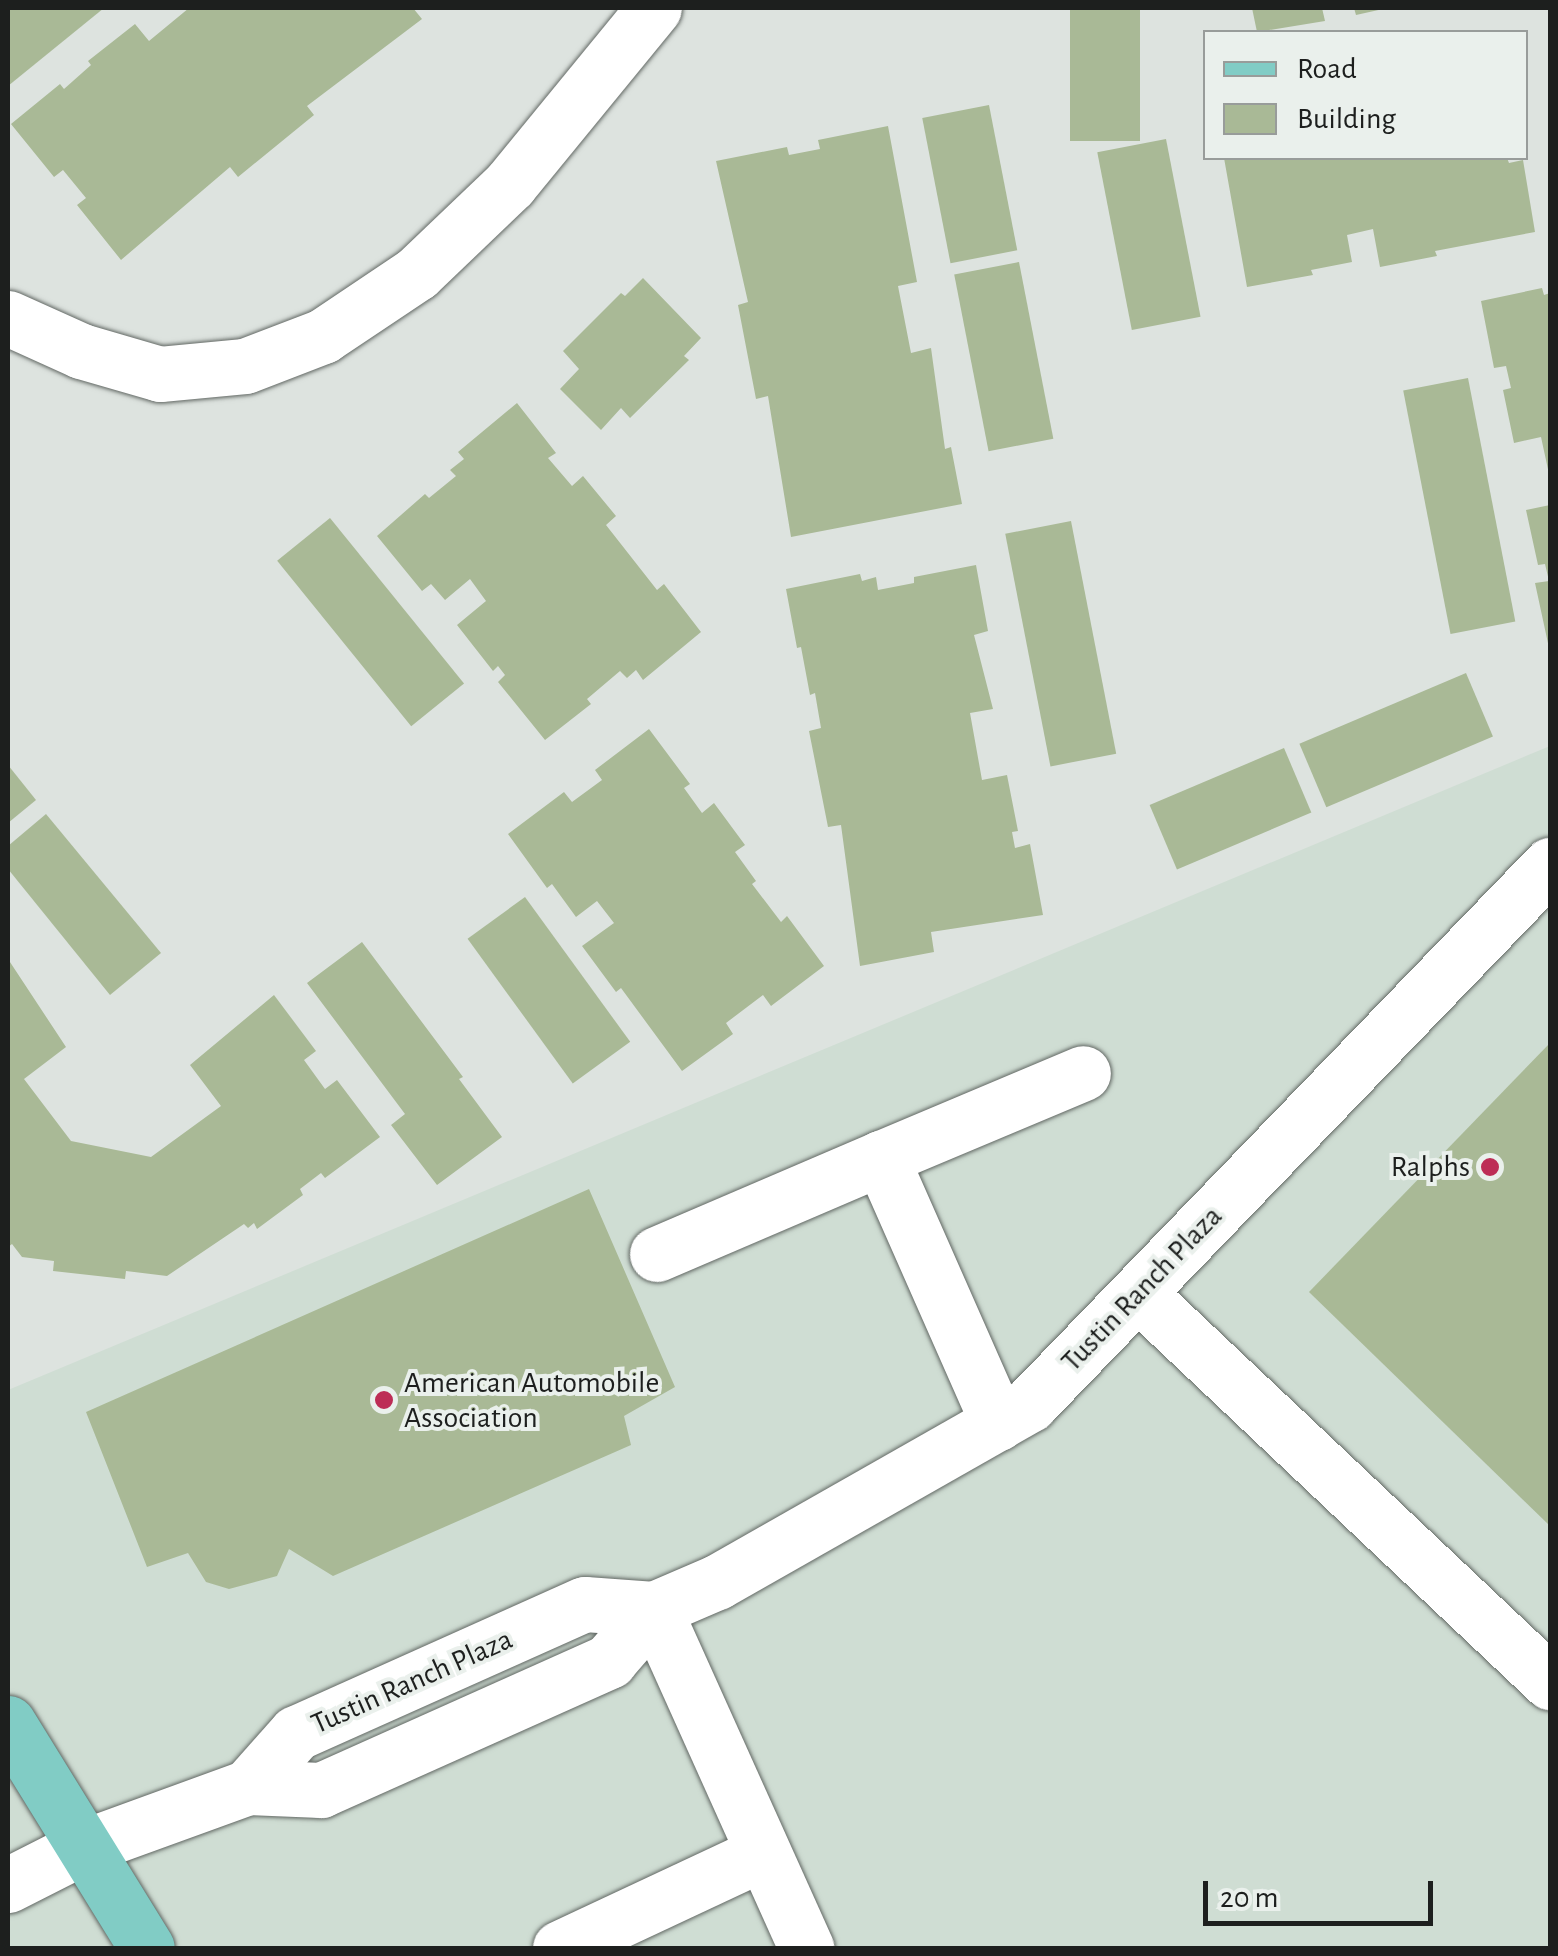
<!DOCTYPE html>
<html>
<head>
<meta charset="utf-8">
<style>
  body { margin:0 }
  #map { position:relative; width:1558px; height:1956px; overflow:hidden; background:#dde3df; font-family:"Alegreya Sans",sans-serif }
  div>[style] { position:absolute }
  [style*='--x'] { left:calc(var(--x)*1px); top:calc(var(--y)*1px); width:calc(var(--w)*1px); rotate:calc(var(--a)*1deg) }
  .built>* { inset:0; background:#cfddd3 }
  .building>* { inset:0; background:#a9b996; transform-origin:0 0 }
  .roads { filter:drop-shadow(0 0 2px #626864) drop-shadow(0 0 2px #626864) }
  .minor>* { height:55px; margin:-27.5px; padding:0 27.5px; transform-origin:27.5px; border-radius:27.5px; background:#fff }
  .major>* { height:55px; margin:-27.5px; padding:0 27.5px; transform-origin:27.5px; border-radius:27.5px; background:#81ccc5 }
  .dots>* { width:28px; height:28px; translate:-50% -50%; box-sizing:border-box; border:5px solid #eaf0ec; border-radius:50% }
  span { translate:-50% -50%; white-space:nowrap; text-align:center; line-height:1.15; -webkit-text-stroke:8px #eaf0ec; paint-order:stroke }
  .poi-label { font-size:30px; color:#1d1f1e }
  .right { translate:-100% -50%; text-align:right }
  .left { translate:0 -50%; text-align:left }
  .street-label { font-size:30px; color:#1d1f1e }
  .frame { position:absolute; inset:0; border:10px solid #1d1f1e; pointer-events:none }
  .legend { position:absolute; left:1203px; top:30px; width:325px; height:130px; box-sizing:border-box; background:#eaf0ec; border:2px solid #989c9a; margin:0; padding:12px 18px; list-style:none; font-size:30px; color:#1d1f1e }
  .legend li { display:flex; align-items:center; gap:20px; height:50px }
  .legend b { width:50px; border:2px solid #989c9a }
  .scale { position:absolute; left:1203px; top:1881px; width:230px; height:45px; box-sizing:border-box; border:5px solid #1d1f1e; border-top:0; padding-left:12px; font-size:30px; line-height:35px; white-space:nowrap; color:#1d1f1e; -webkit-text-stroke:8px #eaf0ec; paint-order:stroke }
</style>
</head>
<body>
<div id="map">
  <div class="built">
    <i style="clip-path:polygon(1550px 746px,1550px 1948px,8px 1948px,8px 1390px)"></i>
  </div>
  <div class="building">
    <i style="clip-path:polygon(8px 8px,104px 8px,8px 86px)"></i>
    <i style="clip-path:polygon(189px 8px,413px 8px,422px 19px,307px 106px,314px 115px,238px 177px,230px 167px,121px 260px,77px 205px,86px 198px,63px 170px,54px 177px,11px 124px,60px 84px,64px 89px,91px 65px,88px 61px,135px 24px,149px 41px)"></i>
    <i style="left:1070px;top:8px;width:70px;height:133px"></i>
    <i style="clip-path:polygon(1252px 8px,1322px 8px,1325px 21px,1257px 32px)"></i>
    <i style="clip-path:polygon(1354px 8px,1383px 8px,1383px 9px,1356px 15px)"></i>
    <i style="left:989px;top:105px;width:148px;height:68px;rotate:79deg"></i>
    <i style="clip-path:polygon(888px 126px,917px 282px,898px 286px,911px 353px,931px 348px,945px 449px,951px 447px,962px 504px,791px 537px,768px 396px,756px 399px,738px 305px,748px 302px,716px 161px,787px 147px,789px 155px,820px 149px,818px 140px)"></i>
    <i style="left:1166px;top:139px;width:181px;height:70px;rotate:79deg"></i>
    <i style="clip-path:polygon(1224px 158px,1507px 158px,1509px 163px,1523px 160px,1535px 232px,1435px 251px,1437px 256px,1380px 267px,1373px 229px,1347px 235px,1352px 262px,1311px 270px,1313px 275px,1247px 287px)"></i>
    <i style="left:1019px;top:262px;width:180px;height:66px;rotate:79deg"></i>
    <i style="clip-path:polygon(643px 278px,701px 338px,684px 356px,689px 360px,630px 418px,621px 408px,601px 430px,560px 389px,579px 369px,563px 351px,621px 293px,625px 296px)"></i>
    <i style="clip-path:polygon(1542px 288px,1544px 295px,1550px 293px,1549px 474px,1541px 437px,1514px 443px,1503px 390px,1511px 388px,1506px 366px,1494px 368px,1481px 301px)"></i>
    <i style="left:1468px;top:378px;width:248px;height:66px;rotate:79deg"></i>
    <i style="clip-path:polygon(517px 403px,556px 453px,548px 458px,572px 486px,583px 476px,616px 516px,606px 525px,657px 590px,664px 584px,701px 632px,643px 680px,636px 670px,627px 678px,620px 671px,587px 699px,591px 704px,545px 740px,498px 682px,505px 675px,498px 666px,493px 671px,457px 625px,486px 601px,470px 579px,445px 600px,431px 584px,422px 591px,377px 536px,425px 494px,429px 498px,456px 476px,450px 470px,464px 459px,458px 452px)"></i>
    <i style="clip-path:polygon(1550px 505px,1550px 648px,1549px 648px,1535px 583px,1549px 581px,1545px 564px,1538px 565px,1526px 510px)"></i>
    <i style="left:330px;top:518px;width:213px;height:68px;rotate:51deg"></i>
    <i style="left:1071px;top:521px;width:237px;height:67px;rotate:79deg"></i>
    <i style="clip-path:polygon(976px 565px,988px 631px,974px 635px,993px 709px,970px 713px,982px 780px,1007px 775px,1018px 831px,1012px 832px,1015px 848px,1030px 844px,1043px 915px,931px 932px,934px 952px,860px 966px,841px 825px,828px 827px,809px 731px,821px 728px,815px 693px,810px 695px,801px 647px,797px 648px,786px 589px,860px 574px,862px 581px,876px 577px,878px 590px,914px 583px,914px 577px)"></i>
    <i style="left:1466px;top:673px;width:69px;height:181px;rotate:67deg"></i>
    <i style="clip-path:polygon(649px 729px,690px 784px,684px 788px,702px 813px,714px 803px,745px 845px,735px 852px,756px 881px,752px 884px,781px 922px,787px 916px,824px 966px,771px 1006px,763px 995px,726px 1023px,733px 1034px,682px 1071px,621px 988px,616px 992px,582px 946px,614px 923px,597px 901px,576px 917px,552px 884px,547px 888px,508px 834px,564px 792px,572px 802px,602px 780px,595px 770px)"></i>
    <i style="left:1284px;top:748px;width:70px;height:146px;rotate:67deg"></i>
    <i style="clip-path:polygon(8px 765px,36px 800px,8px 823px)"></i>
    <i style="clip-path:polygon(46px 814px,161px 953px,110px 995px,8px 869px,8px 846px)"></i>
    <i style="left:525px;top:897px;width:179px;height:71px;rotate:54deg"></i>
    <i style="clip-path:polygon(362px 942px,463px 1077px,459px 1079px,502px 1137px,437px 1185px,391px 1125px,405px 1114px,307px 983px)"></i>
    <i style="clip-path:polygon(8px 959px,66px 1047px,24px 1079px,71px 1141px,151px 1157px,221px 1106px,190px 1065px,274px 995px,316px 1051px,304px 1060px,325px 1089px,337px 1080px,380px 1137px,325px 1178px,321px 1173px,300px 1189px,303px 1195px,257px 1229px,254px 1223px,248px 1228px,244px 1224px,167px 1276px,126px 1271px,125px 1279px,53px 1271px,54px 1261px,22px 1257px,12px 1244px,8px 1247px)"></i>
    <i style="clip-path:polygon(1550px 1043px,1550px 1526px,1309px 1292px)"></i>
    <i style="clip-path:polygon(589px 1189px,675px 1387px,624px 1416px,631px 1445px,333px 1576px,289px 1549px,277px 1576px,229px 1589px,206px 1582px,188px 1553px,147px 1567px,86px 1412px)"></i>
  </div>
  <div class="roads">
    <div class="minor">
      <i style="--x:8;--y:318;--w:80;--a:24.3"></i>
      <i style="--x:81;--y:351;--w:82;--a:16.2"></i>
      <i style="--x:160;--y:374;--w:85;--a:-5.4"></i>
      <i style="--x:245;--y:366;--w:84;--a:-21"></i>
      <i style="--x:323;--y:336;--w:113;--a:-33.8"></i>
      <i style="--x:417;--y:273;--w:129;--a:-43.7"></i>
      <i style="--x:510;--y:184;--w:227;--a:-50.7"></i>
      <i style="--x:657;--y:1254;--w:244;--a:-23.2"></i>
      <i style="--x:1138;--y:1293;--w:567;--a:43.36"></i>
      <i style="--x:998;--y:1423;--w:290;--a:-113.8"></i>
      <i style="--x:881;--y:1158;--w:219;--a:-22.8"></i>
      <i style="--x:654;--y:1609;--w:372;--a:65.8"></i>
      <i style="--x:248;--y:1787;--w:72;--a:-48.4"></i>
      <i style="--x:296;--y:1733;--w:316;--a:-24.1"></i>
      <i style="--x:585;--y:1604;--w:69;--a:4.1"></i>
      <i style="--x:8;--y:1885;--w:84;--a:-26.9"></i>
      <i style="--x:83;--y:1847;--w:176;--a:-20"></i>
      <i style="--x:248;--y:1787;--w:73;--a:2.4"></i>
      <i style="--x:321;--y:1790;--w:316;--a:-24.1"></i>
      <i style="--x:609;--y:1661;--w:69;--a:-49.1"></i>
      <i style="--x:654;--y:1609;--w:69;--a:-23.2"></i>
      <i style="--x:717;--y:1582;--w:360;--a:-29.6"></i>
      <i style="--x:1030;--y:1404;--w:749;--a:-46.03"></i>
      <i style="--x:560;--y:1948;--w:224;--a:-25.1"></i>
    </div>
    <div class="major">
      <i style="--x:8;--y:1723;--w:264;--a:58.3"></i>
    </div>
  </div>
  <div class="dots">
    <i style="left:1490px;top:1167px;background:#bd2d56"></i>
    <i style="left:384px;top:1400px;background:#bd2d56"></i>
  </div>
  <div class="poi-label">
    <span class="right" style="left:1470px;top:1167px">Ralphs</span>
    <span class="left" style="left:404px;top:1400px">American Automobile<br>Association</span>
  </div>
  <div class="street-label">
    <span style="left:1142px;top:1289px;rotate:-46deg">Tustin Ranch Plaza</span>
    <span style="left:412px;top:1682px;rotate:-24deg">Tustin Ranch Plaza</span>
  </div>
  <div class="frame"></div>
  <ul class="legend">
  <li><b style="height:12px;background:#81ccc5"></b>Road</li>
  <li><b style="height:28px;background:#a9b996"></b>Building</li>
  </ul>
  <div class="scale">20 m</div>
</div>
</body>
</html>
